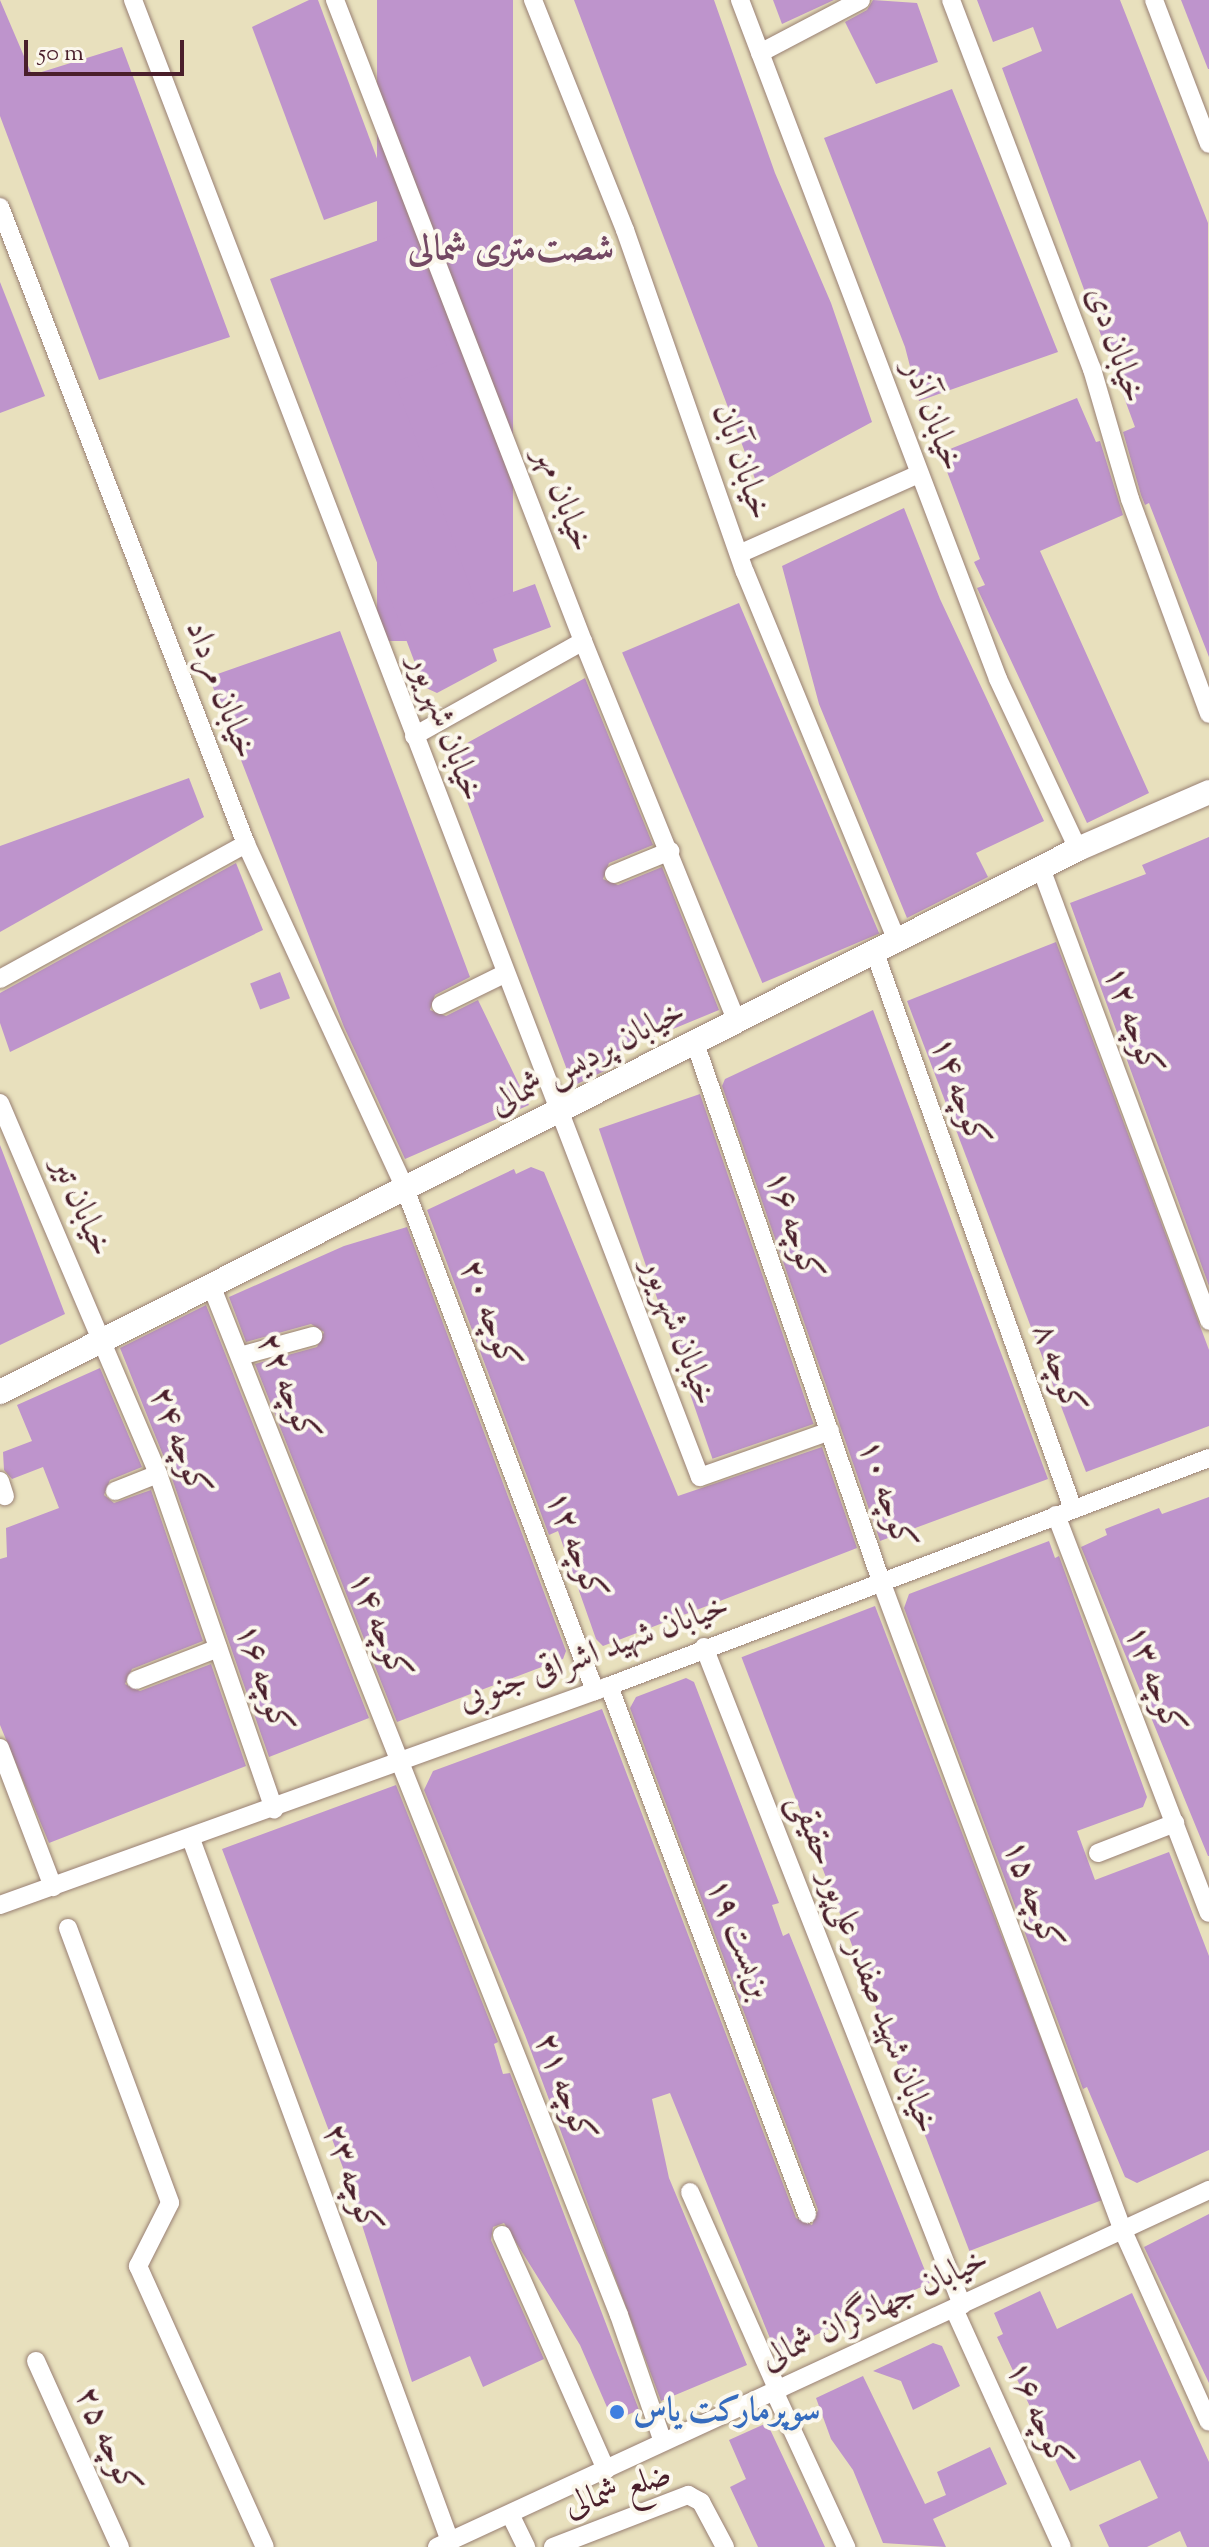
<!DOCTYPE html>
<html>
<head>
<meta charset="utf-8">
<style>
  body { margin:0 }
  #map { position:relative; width:1209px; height:2547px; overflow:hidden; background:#e8e0bd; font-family:"Sorts Mill Goudy",Amiri,serif }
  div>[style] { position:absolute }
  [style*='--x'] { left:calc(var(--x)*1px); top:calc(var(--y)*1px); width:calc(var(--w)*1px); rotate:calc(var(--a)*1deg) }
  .building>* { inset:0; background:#be94cc; transform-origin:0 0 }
  .roads { filter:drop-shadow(0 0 2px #998074) drop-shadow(0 0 2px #998074) }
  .street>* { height:18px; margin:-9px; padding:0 9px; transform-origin:9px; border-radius:9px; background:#fff }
  .secondary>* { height:24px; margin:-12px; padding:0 12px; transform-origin:12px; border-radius:12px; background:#fff }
  .dots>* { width:22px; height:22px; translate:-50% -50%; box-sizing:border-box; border:4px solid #fbf7ec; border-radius:50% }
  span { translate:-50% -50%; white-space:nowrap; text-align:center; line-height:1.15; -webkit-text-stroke:8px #fbf7ec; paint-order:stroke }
  .street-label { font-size:34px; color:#4a1f2b }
  .shop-label { font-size:34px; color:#366cbe; font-weight:700 }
  .left { translate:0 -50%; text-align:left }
  .neighbourhood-label { font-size:36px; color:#734863; font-weight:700 }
  .scale { position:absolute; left:24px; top:40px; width:160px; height:36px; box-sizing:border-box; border:4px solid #4a1f2b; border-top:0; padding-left:10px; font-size:24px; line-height:28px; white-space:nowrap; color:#4a1f2b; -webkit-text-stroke:6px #fbf7ec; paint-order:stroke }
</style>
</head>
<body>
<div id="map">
  <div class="building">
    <i style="clip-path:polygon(0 0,32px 75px,122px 47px,230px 337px,99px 380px,0 116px)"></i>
    <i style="clip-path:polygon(309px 0,318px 0,391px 196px,324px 220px,252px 27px)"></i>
    <i style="left:377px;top:0;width:136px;height:641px"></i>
    <i style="clip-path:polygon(574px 0,714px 0,775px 173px,831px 303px,872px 422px,757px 484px)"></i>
    <i style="clip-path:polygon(773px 0,834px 0,782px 24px)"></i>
    <i style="clip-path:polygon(873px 0,917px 3px,938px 62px,876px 84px,845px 22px,867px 10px)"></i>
    <i style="clip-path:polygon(977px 0,1120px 0,1208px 223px,1209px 657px,1149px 503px,1145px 505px,1141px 495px,1123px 432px,1135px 427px,1002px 68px,1042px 51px,1033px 27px,993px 42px)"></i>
    <i style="clip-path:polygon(1181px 0,1209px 0,1209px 69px,1208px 69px)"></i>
    <i style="clip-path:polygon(952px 89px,1058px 352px,919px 401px,905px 347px,824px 138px)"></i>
    <i style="clip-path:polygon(404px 231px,452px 360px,395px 382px,477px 605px,535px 584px,551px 627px,493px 649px,497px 661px,437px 693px,424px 687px,270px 279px)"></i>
    <i style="clip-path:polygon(0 282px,45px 396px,0 413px)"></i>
    <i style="clip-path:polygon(1077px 398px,1096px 442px,1100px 441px,1123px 515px,1040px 551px,1149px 793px,1087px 823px,977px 588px,985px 585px,974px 562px,980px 559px,940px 453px)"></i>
    <i style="clip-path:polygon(904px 508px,940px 599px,1044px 821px,976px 853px,988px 877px,907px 918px,819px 704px,782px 566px)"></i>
    <i style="left:739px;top:603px;width:359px;height:127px;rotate:67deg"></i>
    <i style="clip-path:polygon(340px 631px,470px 977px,435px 995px,430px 1010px,446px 1016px,478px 1000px,529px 1105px,405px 1159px,344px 1027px,209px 677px)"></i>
    <i style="clip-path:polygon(585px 678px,653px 845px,609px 863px,603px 879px,618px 885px,662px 867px,719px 1010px,610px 1055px,615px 1066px,573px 1086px,449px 753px)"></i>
    <i style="clip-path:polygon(189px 778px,204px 817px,0 932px,0 846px)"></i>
    <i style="clip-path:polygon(1209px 837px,1209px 1286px,1070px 903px,1146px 874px,1142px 865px)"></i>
    <i style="clip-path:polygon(236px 863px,263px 930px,10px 1052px,0 1023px,0 993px)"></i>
    <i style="clip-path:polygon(1056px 942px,1209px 1350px,1209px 1426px,1086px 1472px,907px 1001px)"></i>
    <i style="left:280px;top:972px;width:28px;height:32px;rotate:69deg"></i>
    <i style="clip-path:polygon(873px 1010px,1048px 1479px,880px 1541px,722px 1086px,725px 1079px)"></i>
    <i style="left:700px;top:1094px;width:349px;height:107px;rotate:71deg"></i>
    <i style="clip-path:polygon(0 1145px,65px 1314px,0 1345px)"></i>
    <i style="clip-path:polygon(531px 1167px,544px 1172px,678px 1496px,822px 1447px,857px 1548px,603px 1646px,596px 1639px,558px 1531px,549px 1535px,427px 1210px,514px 1169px,516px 1174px)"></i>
    <i style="clip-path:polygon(407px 1227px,566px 1651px,563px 1659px,397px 1722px,255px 1364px,317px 1347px,324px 1332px,311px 1324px,246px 1342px,229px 1297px,344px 1246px)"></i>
    <i style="clip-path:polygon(206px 1305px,369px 1718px,269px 1757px,169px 1470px,120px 1348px)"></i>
    <i style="clip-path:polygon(100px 1368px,142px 1467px,110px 1480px,104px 1495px,114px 1503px,151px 1490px,203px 1641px,132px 1669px,125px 1684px,140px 1691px,211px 1664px,246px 1766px,49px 1843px,0 1725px,0 1559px,7px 1557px,6px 1528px,59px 1508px,43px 1467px,12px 1479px,4px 1470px,3px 1452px,32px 1441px,17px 1405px)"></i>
    <i style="clip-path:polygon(1209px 1497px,1209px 1856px,1208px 1856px,1081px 1547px,1107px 1535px,1105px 1529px,1159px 1508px,1162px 1514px)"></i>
    <i style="clip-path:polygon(1049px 1541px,1055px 1558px,1059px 1556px,1147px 1797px,1143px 1807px,1077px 1831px,1095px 1880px,1169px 1852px,1209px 1956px,1209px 2150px,1137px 2183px,1125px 2177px,1087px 2087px,1083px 2089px,904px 1608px,909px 1594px)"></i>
    <i style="left:875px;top:1606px;width:636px;height:143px;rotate:69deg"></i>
    <i style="clip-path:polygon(686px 1678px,694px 1682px,779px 1903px,772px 1905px,783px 1936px,789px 1933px,930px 2283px,776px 2353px,670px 2093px,652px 2099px,669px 2178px,747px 2365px,661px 2401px,525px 2035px,424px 1790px,433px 1771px,602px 1709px,796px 2218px,812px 2225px,818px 2210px,630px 1708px,636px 1697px)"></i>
    <i style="clip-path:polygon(396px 1785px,498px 2042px,494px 2044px,503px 2074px,510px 2073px,639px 2410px,613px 2421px,580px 2345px,504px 2223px,493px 2227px,491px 2240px,544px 2359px,483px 2387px,470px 2356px,412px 2382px,348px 2181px,222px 1849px)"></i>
    <i style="clip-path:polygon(1209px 2214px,1209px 2383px,1144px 2247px)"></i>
    <i style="clip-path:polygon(1040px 2291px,1057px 2329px,1132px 2293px,1209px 2462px,1209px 2547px,1187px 2547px,1180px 2531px,1147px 2547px,1109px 2547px,1099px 2525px,1158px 2498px,1140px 2460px,1070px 2491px,997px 2337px,1003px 2334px,994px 2313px)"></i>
    <i style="clip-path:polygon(933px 2343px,942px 2346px,960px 2386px,913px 2410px,901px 2381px,873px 2371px)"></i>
    <i style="clip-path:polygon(863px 2376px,925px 2504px,946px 2495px,937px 2472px,990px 2447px,1007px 2484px,933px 2519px,946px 2547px,883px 2543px,853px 2470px,831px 2439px,816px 2398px)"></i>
    <i style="clip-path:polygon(767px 2423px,801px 2495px,825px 2547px,758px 2547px,730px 2487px,746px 2479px,729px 2440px)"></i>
  </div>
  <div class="roads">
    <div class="street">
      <i style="--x:133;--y:0;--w:1582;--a:69"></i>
      <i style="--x:700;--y:1477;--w:138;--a:-19.5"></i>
      <i style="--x:335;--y:0;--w:687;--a:68.85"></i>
      <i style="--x:583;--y:641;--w:411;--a:68"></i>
      <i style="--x:533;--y:0;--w:248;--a:68.2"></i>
      <i style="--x:625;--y:230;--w:362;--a:70.7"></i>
      <i style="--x:745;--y:572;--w:401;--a:67.6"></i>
      <i style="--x:740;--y:0;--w:726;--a:69.19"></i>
      <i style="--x:998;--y:679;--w:188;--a:64.8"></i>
      <i style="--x:951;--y:0;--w:395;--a:69.1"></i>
      <i style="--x:1092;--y:369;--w:135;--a:73.7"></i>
      <i style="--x:1130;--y:499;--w:229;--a:69.8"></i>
      <i style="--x:1154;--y:0;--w:154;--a:69.1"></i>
      <i style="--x:760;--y:53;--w:114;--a:-27.7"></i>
      <i style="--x:0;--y:207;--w:683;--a:68.88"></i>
      <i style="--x:246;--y:844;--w:377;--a:65.2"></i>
      <i style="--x:404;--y:1186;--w:540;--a:69.28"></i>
      <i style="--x:739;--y:554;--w:197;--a:-24"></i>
      <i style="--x:414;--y:736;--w:194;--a:-29.3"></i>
      <i style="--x:1042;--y:871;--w:480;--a:69.6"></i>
      <i style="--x:614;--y:874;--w:61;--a:-22.3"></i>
      <i style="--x:875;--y:953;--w:590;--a:70.4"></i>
      <i style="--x:0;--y:979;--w:281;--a:-28.8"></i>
      <i style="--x:441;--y:1005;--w:70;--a:-26.2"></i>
      <i style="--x:695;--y:1043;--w:569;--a:70.93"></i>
      <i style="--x:881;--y:1581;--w:694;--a:69.58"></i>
      <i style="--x:1123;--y:2231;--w:209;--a:65.8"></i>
      <i style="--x:0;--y:1103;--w:403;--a:66.9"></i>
      <i style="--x:158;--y:1474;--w:355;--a:70.9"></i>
      <i style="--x:211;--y:1285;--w:1108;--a:68.39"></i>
      <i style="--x:619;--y:2315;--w:134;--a:70.9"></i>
      <i style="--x:240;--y:1356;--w:76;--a:-15.3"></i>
      <i style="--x:0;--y:1481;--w:16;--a:72"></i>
      <i style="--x:115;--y:1491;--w:46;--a:-21.6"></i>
      <i style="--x:1056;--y:1515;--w:426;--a:69"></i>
      <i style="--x:704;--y:1647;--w:707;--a:68.59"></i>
      <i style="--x:136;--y:1680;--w:88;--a:-21.3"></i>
      <i style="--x:609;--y:1686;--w:564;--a:69.44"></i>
      <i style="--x:0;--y:1748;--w:149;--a:69.1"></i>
      <i style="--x:191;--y:1839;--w:748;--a:69.75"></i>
      <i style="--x:1098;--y:1853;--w:83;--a:-21.3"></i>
      <i style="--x:0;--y:1905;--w:647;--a:-19.78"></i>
      <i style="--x:609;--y:1686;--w:642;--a:-20.81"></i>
      <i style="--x:68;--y:1928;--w:293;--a:69.6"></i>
      <i style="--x:170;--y:2203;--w:71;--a:116.9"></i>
      <i style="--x:138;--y:2266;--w:308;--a:65.7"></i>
      <i style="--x:690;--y:2192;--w:218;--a:66.1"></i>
      <i style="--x:502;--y:2235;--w:257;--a:66.1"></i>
      <i style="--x:954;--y:2309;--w:261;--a:65.6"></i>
      <i style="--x:36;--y:2361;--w:204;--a:65.7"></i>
      <i style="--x:775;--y:2393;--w:170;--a:65.2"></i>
      <i style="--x:510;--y:2514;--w:37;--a:64"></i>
      <i style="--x:437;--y:2547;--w:851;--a:-24.82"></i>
      <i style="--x:553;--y:2547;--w:145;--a:-21.1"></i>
      <i style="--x:688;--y:2495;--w:15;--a:28"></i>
      <i style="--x:701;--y:2502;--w:51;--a:61.9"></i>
    </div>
    <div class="secondary">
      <i style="--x:0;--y:1392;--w:1207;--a:-26.73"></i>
      <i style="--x:1078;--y:849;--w:143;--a:-23.5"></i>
    </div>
  </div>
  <div class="dots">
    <i style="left:617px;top:2412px;background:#3f7fe0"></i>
  </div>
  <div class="street-label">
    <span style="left:1115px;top:345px;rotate:71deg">خیابان دی</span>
    <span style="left:932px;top:416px;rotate:69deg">خیابان آذر</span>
    <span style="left:741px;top:462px;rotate:71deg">خیابان آبان</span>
    <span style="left:563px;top:500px;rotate:69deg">خیابان مهر</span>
    <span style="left:220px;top:690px;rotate:69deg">خیابان مرداد</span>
    <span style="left:445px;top:728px;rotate:69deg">خیابان شهریور</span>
    <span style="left:1132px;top:1021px;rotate:70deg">کوچه ۱۲</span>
    <span style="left:588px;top:1059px;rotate:-27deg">خیابان پردیس شمالی</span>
    <span style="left:959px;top:1092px;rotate:70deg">کوچه ۱۴</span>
    <span style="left:81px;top:1207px;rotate:66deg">خیابان تیر</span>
    <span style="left:793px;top:1226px;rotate:71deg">کوچه ۱۶</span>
    <span style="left:489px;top:1315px;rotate:69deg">کوچه ۲۰</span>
    <span style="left:678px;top:1332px;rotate:69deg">خیابان شهریور</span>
    <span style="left:1058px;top:1369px;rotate:70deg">کوچه ۸</span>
    <span style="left:287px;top:1388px;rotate:68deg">کوچه ۲۲</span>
    <span style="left:179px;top:1442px;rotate:69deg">کوچه ۲۴</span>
    <span style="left:886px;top:1495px;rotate:71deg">کوچه ۱۰</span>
    <span style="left:575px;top:1546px;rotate:69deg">کوچه ۱۲</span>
    <span style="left:379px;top:1626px;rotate:68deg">کوچه ۱۴</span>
    <span style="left:594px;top:1654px;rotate:-20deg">خیابان شهید اشراقی جنوبی</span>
    <span style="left:263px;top:1679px;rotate:71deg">کوچه ۱۶</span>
    <span style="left:1154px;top:1680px;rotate:69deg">کوچه ۱۳</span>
    <span style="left:1032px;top:1895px;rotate:70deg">کوچه ۱۵</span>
    <span style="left:738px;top:1939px;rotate:69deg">بن‌بست ۱۹</span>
    <span style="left:863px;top:1964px;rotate:69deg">خیابان شهید صفدر علی‌پور حقیقی</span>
    <span style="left:564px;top:2088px;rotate:69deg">کوچه ۲۱</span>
    <span style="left:351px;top:2179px;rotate:70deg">کوچه ۲۳</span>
    <span style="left:875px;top:2310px;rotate:-25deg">خیابان جهادگران شمالی</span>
    <span style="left:1038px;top:2415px;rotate:66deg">کوچه ۱۶</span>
    <span style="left:107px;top:2441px;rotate:66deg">کوچه ۲۵</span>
    <span style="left:618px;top:2491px;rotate:-18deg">ضلع شمالی</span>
  </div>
  <div class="shop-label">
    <span class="left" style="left:633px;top:2412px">سوپرمارکت یاس</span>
  </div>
  <div class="neighbourhood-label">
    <span style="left:511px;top:251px">شصت‌متری شمالی</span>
  </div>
  <div class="scale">50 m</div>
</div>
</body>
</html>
